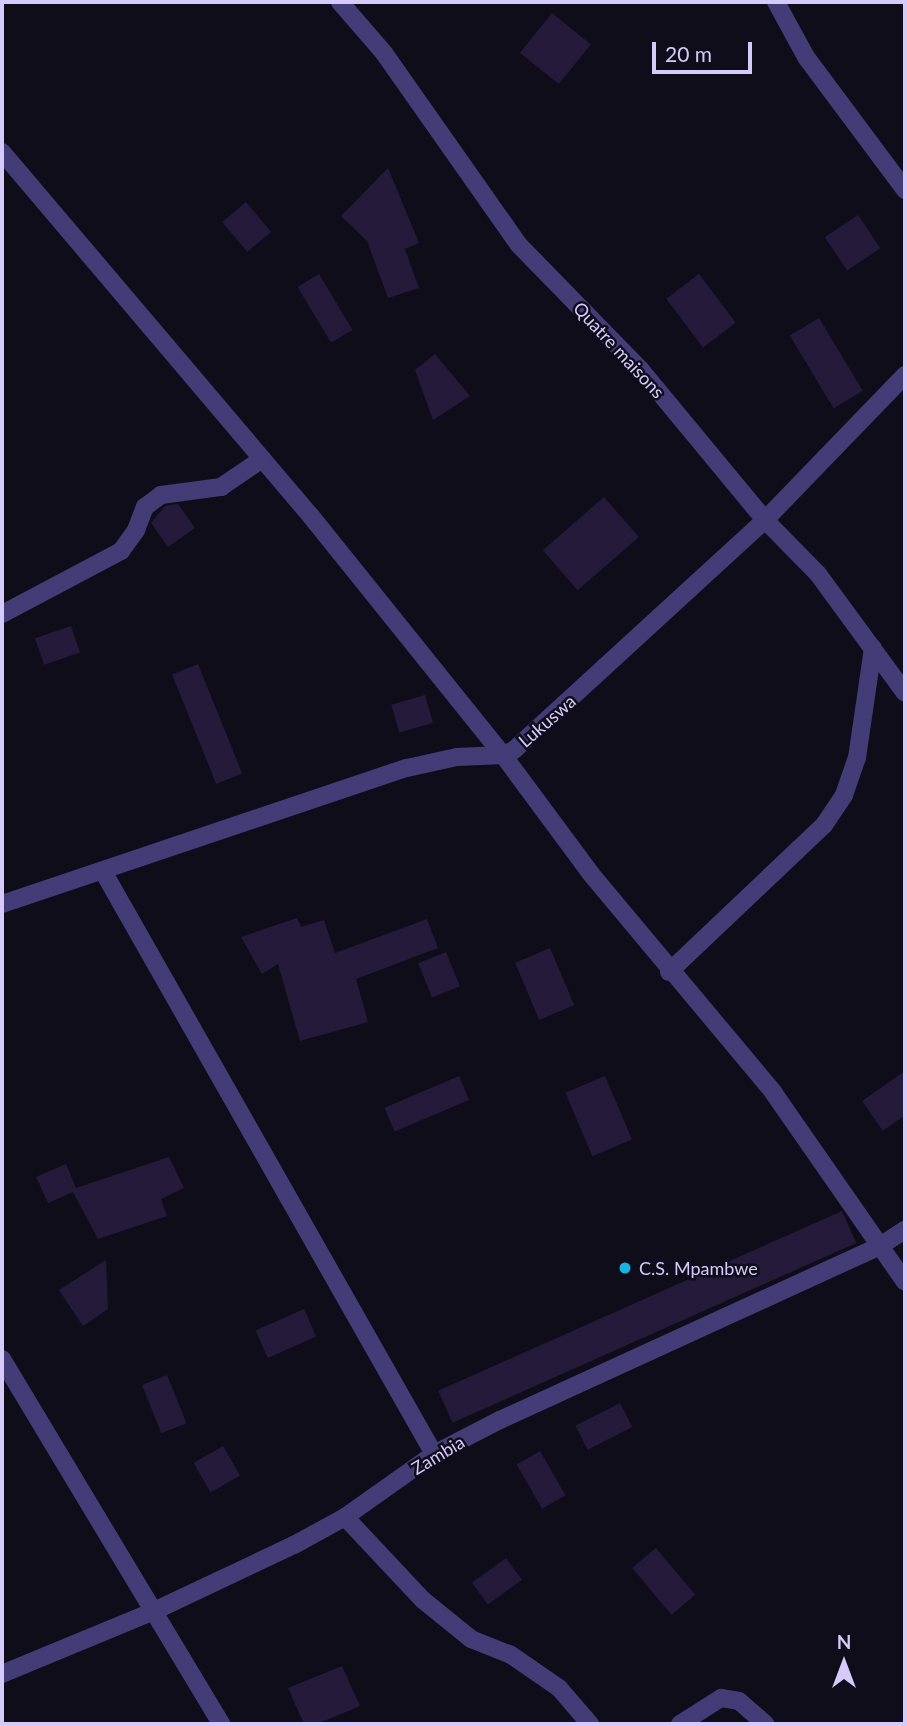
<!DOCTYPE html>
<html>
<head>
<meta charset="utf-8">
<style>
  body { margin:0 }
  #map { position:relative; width:907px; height:1726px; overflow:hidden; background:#100d1b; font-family:Lato,sans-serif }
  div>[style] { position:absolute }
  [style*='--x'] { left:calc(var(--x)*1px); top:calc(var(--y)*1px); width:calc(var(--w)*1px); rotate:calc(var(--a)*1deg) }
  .building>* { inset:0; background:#241a3a; transform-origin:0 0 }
  .minor>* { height:18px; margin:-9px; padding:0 9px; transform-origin:9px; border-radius:9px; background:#443c76 }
  .dots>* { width:19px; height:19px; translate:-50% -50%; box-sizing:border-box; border:4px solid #100d1b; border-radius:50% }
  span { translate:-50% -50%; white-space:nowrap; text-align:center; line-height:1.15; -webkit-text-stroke:5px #100d1b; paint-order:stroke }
  .street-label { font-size:18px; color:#d5cbfa }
  .poi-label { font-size:18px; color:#d5cbfa }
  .left { translate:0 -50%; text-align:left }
  .frame { position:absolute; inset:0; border:4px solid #d5cbfa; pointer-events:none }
  .north { position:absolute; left:809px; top:1628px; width:70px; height:70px; -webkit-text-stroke:5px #100d1b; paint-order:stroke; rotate:0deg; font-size:19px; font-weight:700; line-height:28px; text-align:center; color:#d5cbfa }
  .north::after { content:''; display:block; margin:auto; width:24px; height:32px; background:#d5cbfa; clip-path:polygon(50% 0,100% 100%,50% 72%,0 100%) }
  .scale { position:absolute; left:652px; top:42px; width:100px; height:32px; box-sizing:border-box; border:4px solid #d5cbfa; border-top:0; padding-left:9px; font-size:21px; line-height:24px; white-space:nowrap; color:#d5cbfa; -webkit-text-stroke:5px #100d1b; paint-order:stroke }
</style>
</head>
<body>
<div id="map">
  <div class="building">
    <i style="left:552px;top:13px;width:50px;height:51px;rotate:39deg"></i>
    <i style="clip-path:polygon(388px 168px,419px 243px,405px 249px,419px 288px,388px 298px,367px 241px,341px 216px)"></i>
    <i style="left:246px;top:202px;width:39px;height:31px;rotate:50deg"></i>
    <i style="left:858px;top:215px;width:40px;height:40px;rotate:56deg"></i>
    <i style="left:319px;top:274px;width:65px;height:25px;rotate:59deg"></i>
    <i style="left:699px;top:274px;width:61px;height:41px;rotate:53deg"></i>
    <i style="left:819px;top:318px;width:85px;height:34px;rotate:59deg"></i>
    <i style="clip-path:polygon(435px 354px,470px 396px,433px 420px,415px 370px)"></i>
    <i style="left:604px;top:497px;width:53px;height:81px;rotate:49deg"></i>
    <i style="clip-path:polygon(178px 504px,195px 528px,168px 547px,151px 523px,165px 506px)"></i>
    <i style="left:71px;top:626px;width:28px;height:38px;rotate:71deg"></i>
    <i style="left:198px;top:664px;width:118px;height:28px;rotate:68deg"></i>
    <i style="left:425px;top:695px;width:29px;height:35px;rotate:74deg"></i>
    <i style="clip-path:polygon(297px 918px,301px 927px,324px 920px,335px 953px,427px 919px,438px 948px,356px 979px,368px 1022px,300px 1041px,278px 964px,262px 974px,241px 937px)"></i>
    <i style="left:550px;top:948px;width:62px;height:38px;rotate:67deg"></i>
    <i style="left:446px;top:952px;width:37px;height:30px;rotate:68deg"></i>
    <i style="clip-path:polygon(905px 1071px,905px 1115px,883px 1131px,862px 1101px)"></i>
    <i style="left:459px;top:1076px;width:26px;height:81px;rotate:67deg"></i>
    <i style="left:605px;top:1076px;width:69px;height:43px;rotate:67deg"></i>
    <i style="clip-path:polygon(169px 1157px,184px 1188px,161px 1199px,167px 1216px,98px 1239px,73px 1192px,48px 1203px,36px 1177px,66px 1164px,76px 1188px)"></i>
    <i style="left:842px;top:1211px;width:35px;height:442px;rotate:66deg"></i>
    <i style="clip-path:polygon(106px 1260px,108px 1309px,83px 1326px,59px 1290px)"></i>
    <i style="left:304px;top:1309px;width:30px;height:53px;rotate:66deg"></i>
    <i style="left:167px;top:1375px;width:52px;height:27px;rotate:68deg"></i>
    <i style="left:620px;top:1403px;width:27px;height:50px;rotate:63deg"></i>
    <i style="left:223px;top:1446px;width:34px;height:34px;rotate:60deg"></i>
    <i style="left:540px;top:1451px;width:51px;height:27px;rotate:60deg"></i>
    <i style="left:656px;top:1548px;width:61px;height:31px;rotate:50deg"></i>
    <i style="left:506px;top:1558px;width:27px;height:42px;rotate:54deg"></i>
    <i style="clip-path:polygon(342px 1666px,360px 1706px,317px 1724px,304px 1724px,288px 1688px)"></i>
  </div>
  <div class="minor">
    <i style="--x:340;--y:2;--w:67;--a:49.2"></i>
    <i style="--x:384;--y:53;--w:233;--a:54.9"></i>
    <i style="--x:518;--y:244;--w:175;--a:45.7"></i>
    <i style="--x:640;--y:369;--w:196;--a:50.4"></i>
    <i style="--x:765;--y:520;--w:76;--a:45.5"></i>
    <i style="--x:818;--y:574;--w:147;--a:53.8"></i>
    <i style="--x:776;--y:2;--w:63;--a:61.4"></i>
    <i style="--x:806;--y:57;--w:166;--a:53.3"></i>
    <i style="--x:2;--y:152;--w:476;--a:49.7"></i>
    <i style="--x:310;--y:515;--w:308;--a:51.2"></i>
    <i style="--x:503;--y:755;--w:148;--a:53.5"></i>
    <i style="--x:591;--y:874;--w:284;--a:50.1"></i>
    <i style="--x:773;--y:1092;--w:231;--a:55.2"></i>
    <i style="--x:2;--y:614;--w:135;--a:-27.9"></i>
    <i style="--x:121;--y:551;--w:26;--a:-54"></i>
    <i style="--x:136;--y:530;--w:25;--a:-69"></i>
    <i style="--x:145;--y:507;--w:20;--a:-37"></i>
    <i style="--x:161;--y:495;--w:61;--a:-7.6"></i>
    <i style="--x:221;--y:487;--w:50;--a:-34.3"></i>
    <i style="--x:104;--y:873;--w:668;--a:60.4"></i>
    <i style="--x:2;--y:904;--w:427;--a:-18.6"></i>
    <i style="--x:407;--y:768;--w:51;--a:-12.4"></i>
    <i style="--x:457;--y:757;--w:46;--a:-2.5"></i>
    <i style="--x:503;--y:755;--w:12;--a:-24"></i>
    <i style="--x:514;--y:750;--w:340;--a:-42.5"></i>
    <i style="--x:765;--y:520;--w:202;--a:-46"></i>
    <i style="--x:669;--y:972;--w:214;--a:-43.5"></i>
    <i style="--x:824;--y:825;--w:36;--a:-56"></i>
    <i style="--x:844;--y:795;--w:39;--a:-71"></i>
    <i style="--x:857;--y:758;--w:111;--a:-81.7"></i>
    <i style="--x:2;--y:1359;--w:426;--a:59"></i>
    <i style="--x:345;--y:1517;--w:114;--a:46.8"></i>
    <i style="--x:423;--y:1600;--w:62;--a:39.1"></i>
    <i style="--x:471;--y:1639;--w:43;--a:21.8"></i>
    <i style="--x:511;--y:1655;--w:58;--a:34.5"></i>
    <i style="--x:559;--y:1688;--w:48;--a:49.3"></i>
    <i style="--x:2;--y:1674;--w:162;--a:-22.5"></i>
    <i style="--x:152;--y:1612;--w:157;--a:-25.3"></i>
    <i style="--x:294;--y:1545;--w:58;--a:-28.8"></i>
    <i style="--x:345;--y:1517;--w:109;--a:-35.3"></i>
    <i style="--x:434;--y:1454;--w:74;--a:-27.3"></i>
    <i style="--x:500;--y:1420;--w:418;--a:-24.6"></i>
    <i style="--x:880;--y:1246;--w:30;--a:-33"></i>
    <i style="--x:680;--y:1724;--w:49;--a:-32.4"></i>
    <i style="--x:721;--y:1698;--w:18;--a:9"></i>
    <i style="--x:739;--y:1701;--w:35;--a:41"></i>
  </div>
  <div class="dots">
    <i style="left:625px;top:1268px;background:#15b5dd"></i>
  </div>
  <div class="street-label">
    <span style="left:619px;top:350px;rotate:47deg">Quatre maisons</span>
    <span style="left:547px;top:721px;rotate:-41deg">Lukuswa</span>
    <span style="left:438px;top:1455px;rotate:-31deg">Zambia</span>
  </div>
  <div class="poi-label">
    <span class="left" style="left:639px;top:1268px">C.S. Mpambwe</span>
  </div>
  <div class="frame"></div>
  <div class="north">N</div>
  <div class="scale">20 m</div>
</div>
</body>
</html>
